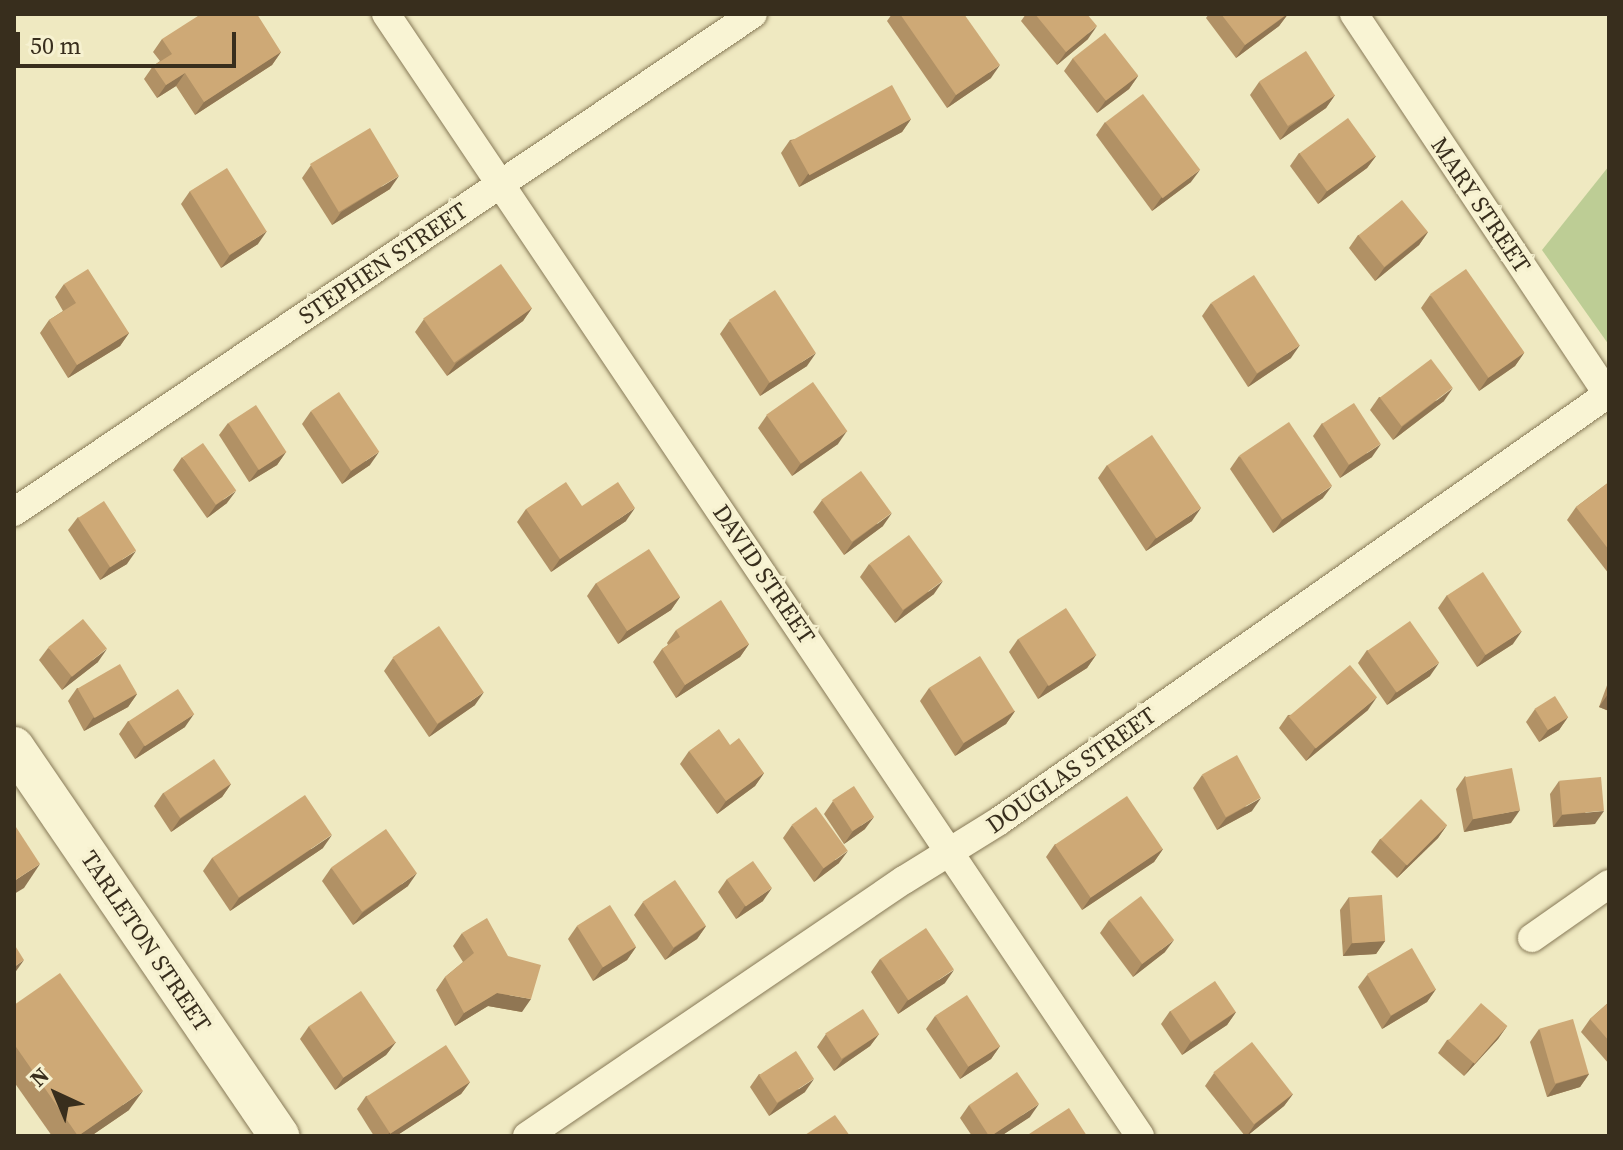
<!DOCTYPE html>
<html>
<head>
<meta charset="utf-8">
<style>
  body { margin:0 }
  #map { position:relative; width:1623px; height:1150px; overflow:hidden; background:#efe9c1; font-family:"Source Serif 4",serif }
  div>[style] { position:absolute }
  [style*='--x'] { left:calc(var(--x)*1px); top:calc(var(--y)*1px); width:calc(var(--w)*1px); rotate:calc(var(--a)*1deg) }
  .green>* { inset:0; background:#bdcd95 }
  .roads { filter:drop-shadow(0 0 2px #887a58) drop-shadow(0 0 2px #887a58) }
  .minor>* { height:28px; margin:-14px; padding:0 14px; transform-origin:14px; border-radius:14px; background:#f9f4d4 }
  .secondary>* { height:40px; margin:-20px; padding:0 20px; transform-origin:20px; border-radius:20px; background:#f9f4d4 }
  .wall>* { inset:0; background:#b19165 }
  .shaded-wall>* { inset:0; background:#907653 }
  .building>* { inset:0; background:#cea976; transform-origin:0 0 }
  span { translate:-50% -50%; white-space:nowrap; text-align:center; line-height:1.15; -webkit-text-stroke:6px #f6f1d0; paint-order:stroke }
  .street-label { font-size:24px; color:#382e1d }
  .frame { position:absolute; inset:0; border:16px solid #382e1d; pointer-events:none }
  .north { position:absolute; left:16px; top:1054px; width:80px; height:80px; -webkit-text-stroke:6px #f6f1d0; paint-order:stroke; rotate:316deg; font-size:22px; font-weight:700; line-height:32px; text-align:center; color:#382e1d }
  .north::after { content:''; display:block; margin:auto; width:28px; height:36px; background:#382e1d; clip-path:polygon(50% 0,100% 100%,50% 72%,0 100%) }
  .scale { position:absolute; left:16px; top:32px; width:220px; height:36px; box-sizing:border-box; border:4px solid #382e1d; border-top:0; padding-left:10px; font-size:24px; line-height:28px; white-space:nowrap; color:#382e1d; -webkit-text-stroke:6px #f6f1d0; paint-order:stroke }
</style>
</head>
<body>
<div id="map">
  <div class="green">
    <i style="clip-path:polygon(1609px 166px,1609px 345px,1542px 250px)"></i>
  </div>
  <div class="roads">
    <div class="minor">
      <i style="--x:386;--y:14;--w:1352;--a:56.1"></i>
      <i style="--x:1354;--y:14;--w:459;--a:56.3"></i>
      <i style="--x:14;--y:512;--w:891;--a:-33.98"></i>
      <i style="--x:1532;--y:938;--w:94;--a:-35"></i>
      <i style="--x:527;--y:1136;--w:456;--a:-34.2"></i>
      <i style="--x:904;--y:880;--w:112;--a:-31.8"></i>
      <i style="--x:999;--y:821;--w:744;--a:-35.04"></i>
    </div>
    <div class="secondary">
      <i style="--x:14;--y:747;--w:471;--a:55.7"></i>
    </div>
  </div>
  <div class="wall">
    <i style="clip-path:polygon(892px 14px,964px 14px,991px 78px,947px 108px,887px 21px)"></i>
    <i style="clip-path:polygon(1026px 14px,1087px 14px,1088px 39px,1057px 65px,1021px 21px)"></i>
    <i style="clip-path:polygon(1209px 14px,1288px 14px,1279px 26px,1236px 58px,1206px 18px)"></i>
    <i style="clip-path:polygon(162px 39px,281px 52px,272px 65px,195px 115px,176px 86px,157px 98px,144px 79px,153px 66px,160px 61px,153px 52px)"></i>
    <i style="clip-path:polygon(1073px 58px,1138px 76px,1129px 89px,1097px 113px,1064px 71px)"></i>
    <i style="clip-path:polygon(1259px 82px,1335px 95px,1326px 108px,1280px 140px,1250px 95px)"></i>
    <i style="clip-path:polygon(911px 119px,902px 132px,799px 187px,781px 153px,790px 140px)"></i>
    <i style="clip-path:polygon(1105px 122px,1191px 182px,1152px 211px,1096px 135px)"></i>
    <i style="clip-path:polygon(1299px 153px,1376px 156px,1367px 168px,1318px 204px,1290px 166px)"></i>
    <i style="clip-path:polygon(311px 165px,390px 189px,332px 225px,302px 178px)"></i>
    <i style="clip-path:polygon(190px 191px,258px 244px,221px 268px,181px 204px)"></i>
    <i style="clip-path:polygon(1428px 232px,1419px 245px,1375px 281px,1349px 248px,1358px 235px)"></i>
    <i style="clip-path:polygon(64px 284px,129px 333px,120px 346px,68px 378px,40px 333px,49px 320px,63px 311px,55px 297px)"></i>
    <i style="clip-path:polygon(1430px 295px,1524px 353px,1515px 366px,1479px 391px,1421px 308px)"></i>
    <i style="clip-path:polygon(1211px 303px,1291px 358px,1248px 387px,1202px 316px)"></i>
    <i style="clip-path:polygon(532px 308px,523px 321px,447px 376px,415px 332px,424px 319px)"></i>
    <i style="clip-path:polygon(729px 321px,807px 366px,760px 396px,720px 334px)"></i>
    <i style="clip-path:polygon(1379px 397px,1444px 401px,1393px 440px,1370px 410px)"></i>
    <i style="clip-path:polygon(311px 411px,370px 465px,342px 484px,302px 424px)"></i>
    <i style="clip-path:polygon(767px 415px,838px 444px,792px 476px,758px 428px)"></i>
    <i style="clip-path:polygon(228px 423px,286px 452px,277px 465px,249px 482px,219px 435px)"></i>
    <i style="clip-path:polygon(1322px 423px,1372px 457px,1340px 478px,1313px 436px)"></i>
    <i style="clip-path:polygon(1239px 456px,1323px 498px,1273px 533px,1230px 469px)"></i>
    <i style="clip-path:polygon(182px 457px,227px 503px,207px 518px,173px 470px)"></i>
    <i style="clip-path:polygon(1107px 465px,1192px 521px,1146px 551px,1098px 478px)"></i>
    <i style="clip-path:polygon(1609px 482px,1609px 574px,1567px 520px,1576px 507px)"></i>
    <i style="clip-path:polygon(822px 500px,883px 526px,844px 555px,813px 512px)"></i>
    <i style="clip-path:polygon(526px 509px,626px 521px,551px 572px,517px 522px)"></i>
    <i style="clip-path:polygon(78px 517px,127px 564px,100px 580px,68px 530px)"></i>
    <i style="clip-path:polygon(869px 564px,934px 594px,895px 623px,860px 577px)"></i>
    <i style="clip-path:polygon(596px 583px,680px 597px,671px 610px,618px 644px,587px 596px)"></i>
    <i style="clip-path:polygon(1447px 595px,1513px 644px,1477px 667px,1438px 608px)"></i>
    <i style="clip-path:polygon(676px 630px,749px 644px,740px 657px,676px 698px,653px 662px,662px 649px,668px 645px,667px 643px)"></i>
    <i style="clip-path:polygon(1018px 639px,1096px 655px,1087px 668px,1038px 699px,1009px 652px)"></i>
    <i style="clip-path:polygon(48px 648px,98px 662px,62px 690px,39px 660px)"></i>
    <i style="clip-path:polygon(1367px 650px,1430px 676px,1387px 705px,1358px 663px)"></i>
    <i style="clip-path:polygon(393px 658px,475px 705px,429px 737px,384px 671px)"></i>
    <i style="clip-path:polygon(1609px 680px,1609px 711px,1599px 707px)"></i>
    <i style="clip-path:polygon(77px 688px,137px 694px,128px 707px,84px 731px,68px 701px)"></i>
    <i style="clip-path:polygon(929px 688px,1015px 711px,1006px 724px,955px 756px,920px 701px)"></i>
    <i style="clip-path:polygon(1535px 709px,1568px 717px,1559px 730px,1539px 742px,1526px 722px)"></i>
    <i style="clip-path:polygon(1368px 710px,1306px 761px,1279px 728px,1288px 715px)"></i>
    <i style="clip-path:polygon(128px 721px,185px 727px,135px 759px,119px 734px)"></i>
    <i style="clip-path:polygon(689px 751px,764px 773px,755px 786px,717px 814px,680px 764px)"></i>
    <i style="clip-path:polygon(1202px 775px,1252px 811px,1217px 830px,1193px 788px)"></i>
    <i style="clip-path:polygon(1465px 776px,1511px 823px,1464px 832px,1456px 789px)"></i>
    <i style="clip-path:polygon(1559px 781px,1595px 824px,1553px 827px,1550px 794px)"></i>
    <i style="clip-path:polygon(231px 784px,222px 797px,171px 832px,154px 806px,163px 793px)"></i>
    <i style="clip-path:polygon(833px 801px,865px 829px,844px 844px,824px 814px)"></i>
    <i style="clip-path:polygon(792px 825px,839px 863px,814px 882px,783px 838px)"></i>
    <i style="clip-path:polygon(1447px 825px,1438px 838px,1397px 878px,1371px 852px,1380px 839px)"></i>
    <i style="clip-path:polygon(1055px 844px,1163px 849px,1154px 862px,1082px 910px,1046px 857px)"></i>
    <i style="clip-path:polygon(323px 848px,230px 911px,203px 871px,212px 858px)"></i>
    <i style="clip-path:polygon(331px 868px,408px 886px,353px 925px,322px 881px)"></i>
    <i style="clip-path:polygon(727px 879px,763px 901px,736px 919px,718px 892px)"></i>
    <i style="clip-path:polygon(1349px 897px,1385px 941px,1376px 954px,1343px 956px,1340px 910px)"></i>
    <i style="clip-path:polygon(643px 902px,706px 926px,697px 939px,665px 960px,634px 915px)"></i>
    <i style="clip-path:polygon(1109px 920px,1165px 952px,1133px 977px,1100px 933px)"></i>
    <i style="clip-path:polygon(577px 926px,636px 947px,627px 960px,593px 981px,568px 939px)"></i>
    <i style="clip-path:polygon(462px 933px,522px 1012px,488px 1006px,455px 1026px,436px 990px,445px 977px,463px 962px,453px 946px)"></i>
    <i style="clip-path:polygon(880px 959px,945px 983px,898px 1014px,871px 972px)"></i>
    <i style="clip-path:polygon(1367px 975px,1436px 989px,1427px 1002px,1382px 1029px,1358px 987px)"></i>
    <i style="clip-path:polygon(1609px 1002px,1609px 1064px,1581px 1032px,1590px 1019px)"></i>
    <i style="clip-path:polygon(14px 1005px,129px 1110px,91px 1136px,52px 1136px,14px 1082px)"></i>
    <i style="clip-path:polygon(1170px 1011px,1236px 1012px,1227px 1025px,1182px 1055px,1161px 1024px)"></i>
    <i style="clip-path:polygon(935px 1016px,1000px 1046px,991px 1059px,960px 1079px,926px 1029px)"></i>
    <i style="clip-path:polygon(309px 1026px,396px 1042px,386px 1055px,335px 1090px,300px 1039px)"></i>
    <i style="clip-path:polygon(1507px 1026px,1498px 1039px,1464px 1076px,1438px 1053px,1447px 1040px)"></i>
    <i style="clip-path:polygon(1539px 1029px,1589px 1074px,1580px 1087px,1547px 1097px,1530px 1042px)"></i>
    <i style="clip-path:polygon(826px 1034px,879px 1034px,870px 1046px,834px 1071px,817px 1047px)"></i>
    <i style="clip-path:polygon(1214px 1073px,1293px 1094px,1284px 1106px,1247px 1136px,1245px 1136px,1205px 1086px)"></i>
    <i style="clip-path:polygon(759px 1074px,805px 1092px,769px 1116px,750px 1087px)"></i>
    <i style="clip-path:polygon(470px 1082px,461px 1094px,396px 1136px,374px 1136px,357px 1109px,366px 1096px)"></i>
    <i style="clip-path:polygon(969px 1105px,1030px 1117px,1001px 1136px,972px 1136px,960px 1118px)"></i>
  </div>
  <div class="shaded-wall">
    <i style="clip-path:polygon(1288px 14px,1279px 26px,1236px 58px,1245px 45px)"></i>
    <i style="clip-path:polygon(1097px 26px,1088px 39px,1057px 65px,1066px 52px)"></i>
    <i style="clip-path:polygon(281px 52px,272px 65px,195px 115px,204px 102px)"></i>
    <i style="clip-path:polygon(1000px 65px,991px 78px,947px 108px,956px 95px)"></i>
    <i style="clip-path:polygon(185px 73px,176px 86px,157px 98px,166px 85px)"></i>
    <i style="clip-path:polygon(1138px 76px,1129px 89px,1097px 113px,1106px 100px)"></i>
    <i style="clip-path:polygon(1335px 95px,1326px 108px,1280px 140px,1289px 127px)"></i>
    <i style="clip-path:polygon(911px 119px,902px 132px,799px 187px,808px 174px)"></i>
    <i style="clip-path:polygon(1376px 156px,1367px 168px,1318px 204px,1327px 191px)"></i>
    <i style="clip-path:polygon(1200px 170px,1191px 182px,1152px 211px,1161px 198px)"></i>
    <i style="clip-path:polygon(399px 176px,390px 189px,332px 225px,341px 212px)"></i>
    <i style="clip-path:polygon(267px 231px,258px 244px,221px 268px,230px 255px)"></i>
    <i style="clip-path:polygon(1428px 232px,1419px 245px,1375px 281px,1384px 268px)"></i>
    <i style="clip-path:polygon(532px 308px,523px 321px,447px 376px,456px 363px)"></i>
    <i style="clip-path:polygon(129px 333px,120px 346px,68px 378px,77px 365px)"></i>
    <i style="clip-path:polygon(1300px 345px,1291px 358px,1248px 387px,1257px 374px)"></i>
    <i style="clip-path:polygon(816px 353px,807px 366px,760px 396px,769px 383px)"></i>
    <i style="clip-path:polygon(1524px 353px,1515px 366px,1479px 391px,1488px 378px)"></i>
    <i style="clip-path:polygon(1453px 388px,1444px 401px,1393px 440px,1402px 427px)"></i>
    <i style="clip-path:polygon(847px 431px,838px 444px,792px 476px,801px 463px)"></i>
    <i style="clip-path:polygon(1381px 444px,1372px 457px,1340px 478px,1349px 465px)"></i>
    <i style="clip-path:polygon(286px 452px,277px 465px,249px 482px,258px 470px)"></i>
    <i style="clip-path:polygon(379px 452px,370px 465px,342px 484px,351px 471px)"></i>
    <i style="clip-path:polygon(1332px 486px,1323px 498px,1273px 533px,1282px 520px)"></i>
    <i style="clip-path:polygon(236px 491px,227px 503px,207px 518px,216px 505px)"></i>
    <i style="clip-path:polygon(635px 508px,626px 521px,551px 572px,560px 559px)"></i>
    <i style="clip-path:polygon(1201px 508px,1192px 521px,1146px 551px,1155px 539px)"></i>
    <i style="clip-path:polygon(892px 513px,883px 526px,844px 555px,853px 542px)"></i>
    <i style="clip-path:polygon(136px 551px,127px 564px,100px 580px,109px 568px)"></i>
    <i style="clip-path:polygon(943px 581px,934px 594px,895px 623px,904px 610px)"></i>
    <i style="clip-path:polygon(680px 597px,671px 610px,618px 644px,627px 631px)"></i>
    <i style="clip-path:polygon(1522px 631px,1513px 644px,1477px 667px,1486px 654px)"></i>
    <i style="clip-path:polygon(749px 644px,740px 657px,676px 698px,685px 685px)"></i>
    <i style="clip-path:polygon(107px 649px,98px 662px,62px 690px,71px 677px)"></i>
    <i style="clip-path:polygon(1096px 655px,1087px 668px,1038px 699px,1047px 686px)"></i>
    <i style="clip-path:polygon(1439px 663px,1430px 676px,1387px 705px,1396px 692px)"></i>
    <i style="clip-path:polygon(484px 692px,475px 705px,429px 737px,438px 724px)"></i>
    <i style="clip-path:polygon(137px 694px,128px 707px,84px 731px,93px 718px)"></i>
    <i style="clip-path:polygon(1608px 694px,1609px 694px,1609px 711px,1599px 707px)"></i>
    <i style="clip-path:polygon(1377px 697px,1368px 710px,1306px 761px,1315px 748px)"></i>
    <i style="clip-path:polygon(1015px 711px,1006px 724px,955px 756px,964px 743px)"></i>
    <i style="clip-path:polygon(194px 714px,185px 727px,135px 759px,144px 746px)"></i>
    <i style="clip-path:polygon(1568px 717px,1559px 730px,1539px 742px,1548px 730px)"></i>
    <i style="clip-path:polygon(764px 773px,755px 786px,717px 814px,726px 801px)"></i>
    <i style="clip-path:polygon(231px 784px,222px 797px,171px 832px,180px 819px)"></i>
    <i style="clip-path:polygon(1261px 798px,1252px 811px,1217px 830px,1226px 818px)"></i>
    <i style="clip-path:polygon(1520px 810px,1511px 823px,1464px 832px,1473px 819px)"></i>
    <i style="clip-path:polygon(1604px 811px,1595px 824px,1553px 827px,1562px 815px)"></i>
    <i style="clip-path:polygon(874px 817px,865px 829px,844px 844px,853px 831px)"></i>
    <i style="clip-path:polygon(1447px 825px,1438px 838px,1397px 878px,1406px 865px)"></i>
    <i style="clip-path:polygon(332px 835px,323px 848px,230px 911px,239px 898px)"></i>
    <i style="clip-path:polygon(1163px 849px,1154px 862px,1082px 910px,1091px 897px)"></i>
    <i style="clip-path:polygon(848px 851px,839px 863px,814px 882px,823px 869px)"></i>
    <i style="clip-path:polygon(40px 864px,24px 888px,14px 894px,14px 881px)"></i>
    <i style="clip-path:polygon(417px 873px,408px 886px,353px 925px,362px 913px)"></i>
    <i style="clip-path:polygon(772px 888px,763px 901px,736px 919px,745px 906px)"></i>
    <i style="clip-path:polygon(706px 926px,697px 939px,665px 960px,674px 948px)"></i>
    <i style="clip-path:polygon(1174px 940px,1165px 952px,1133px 977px,1142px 964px)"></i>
    <i style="clip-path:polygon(1385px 941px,1376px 954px,1343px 956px,1352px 943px)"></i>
    <i style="clip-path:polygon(636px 947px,627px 960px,593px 981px,602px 968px)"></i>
    <i style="clip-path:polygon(24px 960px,14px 974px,14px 967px)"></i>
    <i style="clip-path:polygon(954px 970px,945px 983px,898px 1014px,907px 1001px)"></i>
    <i style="clip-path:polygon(1436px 989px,1427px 1002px,1382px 1029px,1391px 1016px)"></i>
    <i style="clip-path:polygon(497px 993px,531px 999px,522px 1012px,488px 1006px,455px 1026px,464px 1013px)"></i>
    <i style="clip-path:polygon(1236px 1012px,1227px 1025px,1182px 1055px,1190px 1043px)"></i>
    <i style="clip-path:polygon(1507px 1026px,1498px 1039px,1464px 1076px,1473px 1063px)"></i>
    <i style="clip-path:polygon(879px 1034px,870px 1046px,834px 1071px,843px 1059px)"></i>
    <i style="clip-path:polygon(396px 1042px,386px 1055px,335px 1090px,344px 1077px)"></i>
    <i style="clip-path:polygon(1000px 1046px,991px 1059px,960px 1079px,969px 1066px)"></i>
    <i style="clip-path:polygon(1589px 1074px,1580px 1087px,1547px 1097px,1556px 1084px)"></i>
    <i style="clip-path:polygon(814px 1079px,805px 1092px,769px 1116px,778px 1103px)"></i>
    <i style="clip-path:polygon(470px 1082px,461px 1094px,396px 1136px,387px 1136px,389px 1133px)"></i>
    <i style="clip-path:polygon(143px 1091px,129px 1110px,91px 1136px,78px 1136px)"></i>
    <i style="clip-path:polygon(1293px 1094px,1284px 1106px,1247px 1136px,1255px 1124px)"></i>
    <i style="clip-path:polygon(1039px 1104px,1030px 1117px,1001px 1136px,991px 1136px)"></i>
  </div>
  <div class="building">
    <i style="clip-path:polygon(201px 14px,257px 14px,281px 52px,204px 102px,185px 73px,166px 85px,153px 66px,172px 54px,162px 39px)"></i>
    <i style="clip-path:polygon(900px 14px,964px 14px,1000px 65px,956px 95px)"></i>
    <i style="clip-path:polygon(1035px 14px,1087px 14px,1097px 26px,1066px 52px)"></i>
    <i style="clip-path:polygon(1221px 14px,1287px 14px,1245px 45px)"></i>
    <i style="left:1105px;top:33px;width:54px;height:41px;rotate:52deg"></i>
    <i style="left:1306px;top:51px;width:53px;height:56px;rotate:57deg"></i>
    <i style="left:892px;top:85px;width:39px;height:116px;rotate:61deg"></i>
    <i style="left:1143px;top:94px;width:95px;height:47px;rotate:53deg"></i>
    <i style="left:1348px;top:118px;width:47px;height:60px;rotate:54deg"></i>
    <i style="left:370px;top:128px;width:56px;height:70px;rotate:59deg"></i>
    <i style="left:227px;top:168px;width:75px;height:44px;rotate:58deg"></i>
    <i style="left:1402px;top:200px;width:41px;height:56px;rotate:51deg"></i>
    <i style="left:501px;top:264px;width:54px;height:95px;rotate:55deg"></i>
    <i style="clip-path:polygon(88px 269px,129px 333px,77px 365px,49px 320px,76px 303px,64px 284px)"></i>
    <i style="left:1466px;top:269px;width:102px;height:44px;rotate:55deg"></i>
    <i style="left:1254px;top:275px;width:84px;height:51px;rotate:57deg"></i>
    <i style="left:775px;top:290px;width:75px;height:55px;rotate:57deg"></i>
    <i style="left:1431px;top:359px;width:36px;height:64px;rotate:53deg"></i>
    <i style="left:813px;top:382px;width:60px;height:57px;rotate:55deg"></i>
    <i style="left:339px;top:392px;width:72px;height:34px;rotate:56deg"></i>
    <i style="left:1354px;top:403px;width:49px;height:38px;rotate:57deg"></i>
    <i style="left:256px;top:405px;width:56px;height:33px;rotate:57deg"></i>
    <i style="left:1289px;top:422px;width:77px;height:60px;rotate:56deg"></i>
    <i style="left:1152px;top:435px;width:88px;height:54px;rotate:56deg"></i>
    <i style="left:203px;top:443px;width:58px;height:25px;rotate:55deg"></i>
    <i style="left:861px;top:471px;width:52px;height:49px;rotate:54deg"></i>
    <i style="clip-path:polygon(566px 482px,582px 506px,618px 482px,635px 508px,560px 559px,526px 509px)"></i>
    <i style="clip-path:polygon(1609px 482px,1609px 550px,1576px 507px)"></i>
    <i style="left:104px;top:501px;width:59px;height:31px;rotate:57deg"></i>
    <i style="left:909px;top:535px;width:57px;height:49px;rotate:54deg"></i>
    <i style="left:649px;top:549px;width:57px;height:63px;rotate:57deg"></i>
    <i style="left:1483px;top:572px;width:71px;height:43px;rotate:57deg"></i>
    <i style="clip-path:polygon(721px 600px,749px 644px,685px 685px,662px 649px,680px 637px,676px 630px)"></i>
    <i style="left:1066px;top:608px;width:56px;height:57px;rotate:57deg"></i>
    <i style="left:83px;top:619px;width:38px;height:45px;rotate:51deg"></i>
    <i style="left:1410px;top:621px;width:51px;height:52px;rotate:55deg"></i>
    <i style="left:439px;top:626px;width:80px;height:56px;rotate:56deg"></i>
    <i style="left:980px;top:656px;width:65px;height:60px;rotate:58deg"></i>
    <i style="left:120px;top:664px;width:34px;height:49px;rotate:60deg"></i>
    <i style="left:1350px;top:665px;width:42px;height:80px;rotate:50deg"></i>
    <i style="left:178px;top:689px;width:30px;height:59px;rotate:57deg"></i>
    <i style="left:1555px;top:696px;width:25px;height:24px;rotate:58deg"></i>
    <i style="clip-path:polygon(719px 729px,730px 745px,739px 738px,764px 773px,726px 801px,689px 751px)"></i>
    <i style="left:1237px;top:755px;width:49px;height:40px;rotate:61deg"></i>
    <i style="left:214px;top:759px;width:30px;height:61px;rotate:56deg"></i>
    <i style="left:1512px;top:768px;width:43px;height:48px;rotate:79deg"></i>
    <i style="left:1601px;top:777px;width:34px;height:42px;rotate:85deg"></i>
    <i style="left:854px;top:786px;width:37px;height:26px;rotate:57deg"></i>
    <i style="left:305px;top:795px;width:48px;height:112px;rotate:56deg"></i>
    <i style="left:1127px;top:796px;width:64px;height:87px;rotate:56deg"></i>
    <i style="left:1421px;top:799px;width:37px;height:57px;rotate:45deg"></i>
    <i style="left:816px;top:807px;width:54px;height:30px;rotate:54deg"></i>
    <i style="clip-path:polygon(14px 824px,40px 864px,14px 881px)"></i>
    <i style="left:386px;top:829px;width:54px;height:67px;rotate:55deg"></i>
    <i style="left:753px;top:861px;width:33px;height:32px;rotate:55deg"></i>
    <i style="left:675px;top:880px;width:55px;height:39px;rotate:56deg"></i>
    <i style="left:1382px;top:895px;width:46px;height:33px;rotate:86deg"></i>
    <i style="left:1141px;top:896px;width:55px;height:40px;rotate:53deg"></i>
    <i style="left:610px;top:905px;width:49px;height:39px;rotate:58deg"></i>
    <i style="clip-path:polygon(487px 918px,508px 956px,541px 965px,531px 999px,497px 993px,464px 1013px,445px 977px,474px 953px,462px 933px)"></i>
    <i style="left:926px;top:928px;width:50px;height:55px;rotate:56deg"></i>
    <i style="clip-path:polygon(14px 944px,24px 960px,14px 967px)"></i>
    <i style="left:1412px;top:948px;width:48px;height:52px;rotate:60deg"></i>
    <i style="clip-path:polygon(60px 973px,143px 1091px,78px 1136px,14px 1044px,14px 1005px)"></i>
    <i style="left:1215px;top:981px;width:37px;height:54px;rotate:56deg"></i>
    <i style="left:361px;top:991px;width:62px;height:63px;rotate:56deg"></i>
    <i style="left:967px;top:995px;width:61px;height:38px;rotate:57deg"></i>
    <i style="clip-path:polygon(1609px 1002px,1609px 1041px,1590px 1019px)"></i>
    <i style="left:1481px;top:1003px;width:35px;height:50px;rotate:41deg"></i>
    <i style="left:863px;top:1009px;width:30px;height:45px;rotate:57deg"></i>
    <i style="left:1573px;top:1019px;width:57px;height:35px;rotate:74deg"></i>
    <i style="left:1252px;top:1042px;width:66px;height:49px;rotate:52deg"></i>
    <i style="left:446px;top:1045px;width:44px;height:95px;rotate:57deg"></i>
    <i style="left:796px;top:1051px;width:33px;height:44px;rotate:57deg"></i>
    <i style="clip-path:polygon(1017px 1072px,1039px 1104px,991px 1136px,989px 1136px,969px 1105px)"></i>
    <i style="clip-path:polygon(1069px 1108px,1087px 1136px,1026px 1136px)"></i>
    <i style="clip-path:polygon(835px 1115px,850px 1136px,806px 1136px,805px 1135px)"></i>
  </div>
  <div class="street-label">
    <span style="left:1481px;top:205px;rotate:56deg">MARY STREET</span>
    <span style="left:383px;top:263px;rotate:-34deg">STEPHEN STREET</span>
    <span style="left:764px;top:574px;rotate:56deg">DAVID STREET</span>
    <span style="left:1071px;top:770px;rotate:-35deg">DOUGLAS STREET</span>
    <span style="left:146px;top:941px;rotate:56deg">TARLETON STREET</span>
  </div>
  <div class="frame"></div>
  <div class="north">N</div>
  <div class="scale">50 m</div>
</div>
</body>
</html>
